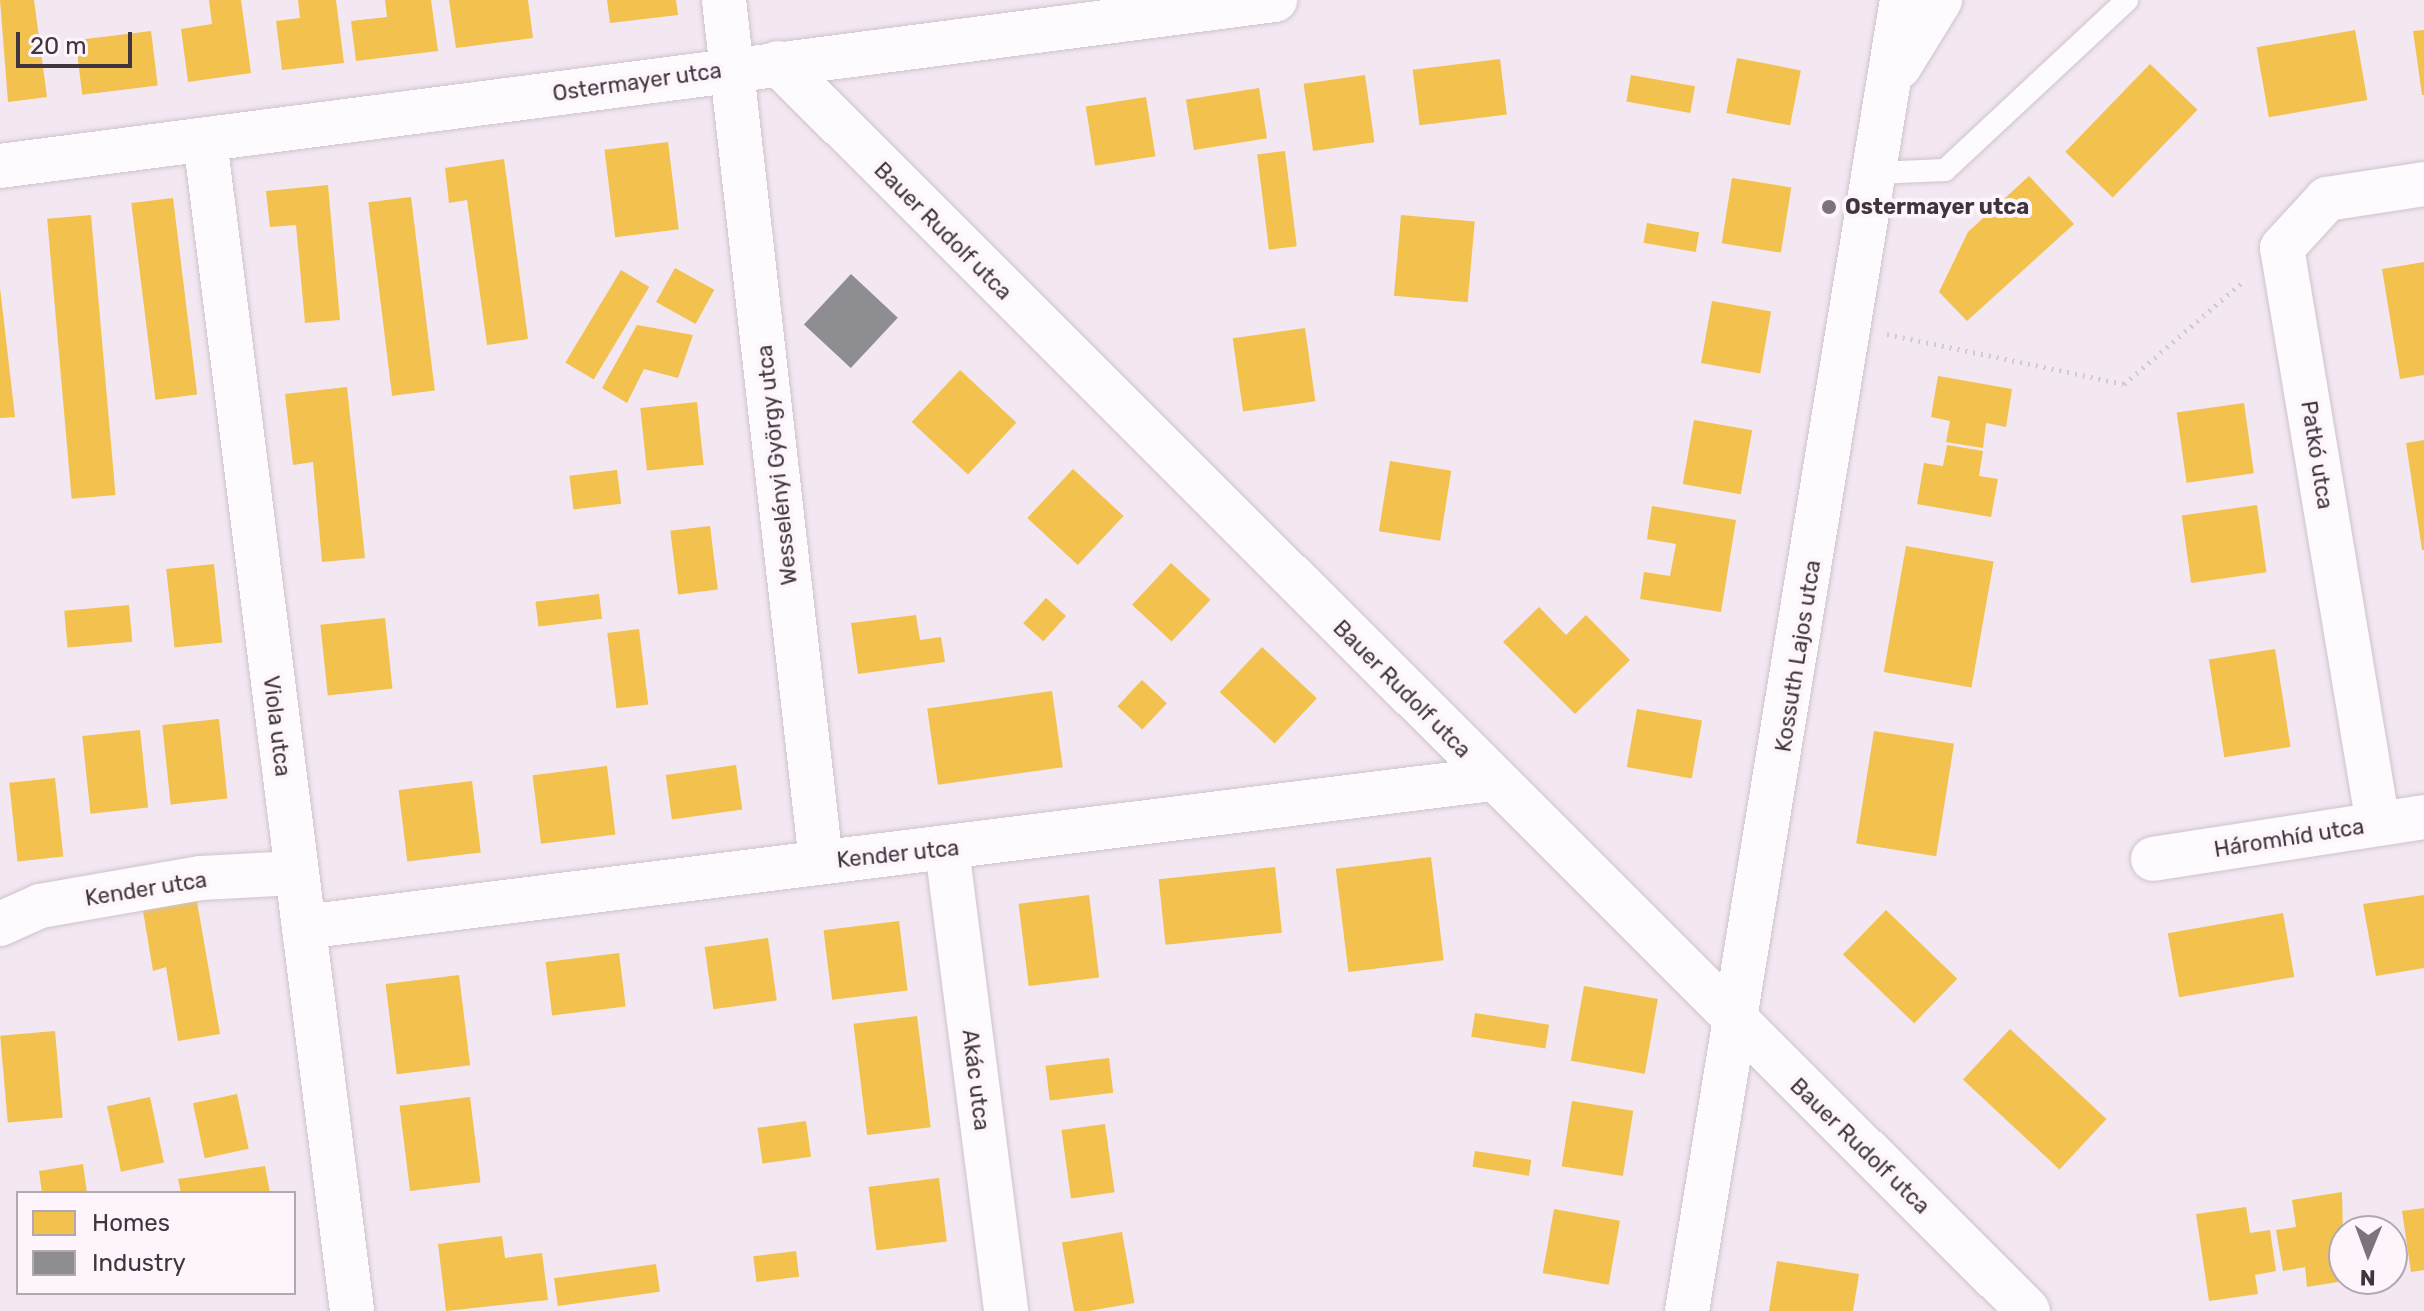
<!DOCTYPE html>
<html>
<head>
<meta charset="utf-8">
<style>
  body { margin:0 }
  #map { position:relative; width:2424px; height:1311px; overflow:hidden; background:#f3e7f2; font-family:Rubik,sans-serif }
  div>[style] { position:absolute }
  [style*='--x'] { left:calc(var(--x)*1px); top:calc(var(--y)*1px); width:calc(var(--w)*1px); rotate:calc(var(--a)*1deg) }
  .homes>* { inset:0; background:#f2c14e; transform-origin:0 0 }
  .industry>* { inset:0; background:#8d8d92; transform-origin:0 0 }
  .path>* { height:5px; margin-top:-2.5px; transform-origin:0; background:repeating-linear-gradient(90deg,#d0cbcf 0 2px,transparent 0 8px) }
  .roads { filter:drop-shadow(0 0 2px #cec3cc) drop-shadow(0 0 2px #cec3cc) }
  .service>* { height:22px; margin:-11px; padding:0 11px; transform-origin:11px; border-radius:11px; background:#fdfbfd }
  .minor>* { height:44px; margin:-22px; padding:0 22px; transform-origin:22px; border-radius:22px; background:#fdfbfd }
  .tertiary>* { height:44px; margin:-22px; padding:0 22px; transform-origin:22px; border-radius:22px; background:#fdfbfd }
  .secondary>* { height:44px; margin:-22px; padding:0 22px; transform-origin:22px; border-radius:22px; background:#fdfbfd }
  .dots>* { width:22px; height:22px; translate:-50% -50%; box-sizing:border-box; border:4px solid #fdf4fc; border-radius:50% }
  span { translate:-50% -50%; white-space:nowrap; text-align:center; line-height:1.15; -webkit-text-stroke:8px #fdf4fc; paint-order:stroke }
  .street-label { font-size:22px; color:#3e353d }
  .poi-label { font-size:22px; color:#3e353d; font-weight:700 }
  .left { translate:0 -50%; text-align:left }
  .legend { position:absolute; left:16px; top:1191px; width:280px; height:104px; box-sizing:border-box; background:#fdf4fc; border:2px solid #b1a8b0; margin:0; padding:10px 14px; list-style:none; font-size:24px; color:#3e353d }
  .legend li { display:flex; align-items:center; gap:16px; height:40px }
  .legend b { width:40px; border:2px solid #b1a8b0 }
  .north { position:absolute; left:2328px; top:1215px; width:80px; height:80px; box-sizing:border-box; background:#fdf4fc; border:2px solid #b1a8b0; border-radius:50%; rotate:181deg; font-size:22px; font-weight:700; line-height:32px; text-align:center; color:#3e353d }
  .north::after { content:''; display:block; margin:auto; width:28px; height:36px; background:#7d737c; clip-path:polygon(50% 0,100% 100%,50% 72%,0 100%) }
  .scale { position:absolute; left:16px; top:32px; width:116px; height:36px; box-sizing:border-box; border:4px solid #3e353d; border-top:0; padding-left:10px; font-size:24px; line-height:28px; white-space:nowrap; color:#3e353d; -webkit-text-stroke:6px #fdf4fc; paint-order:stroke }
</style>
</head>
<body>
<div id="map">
  <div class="homes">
    <i style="clip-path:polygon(0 0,34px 0,47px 97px,8px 102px)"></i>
    <i style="clip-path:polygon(209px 0,241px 0,251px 73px,188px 82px,181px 29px,212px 24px)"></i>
    <i style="clip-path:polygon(298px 0,336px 0,344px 63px,282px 70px,276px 21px,300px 18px)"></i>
    <i style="clip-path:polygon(385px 0,431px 0,438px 51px,356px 61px,351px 21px,387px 17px)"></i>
    <i style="clip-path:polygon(449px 0,528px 0,533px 38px,456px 48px)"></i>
    <i style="clip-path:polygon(607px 0,676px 0,678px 15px,610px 23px)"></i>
    <i style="left:2355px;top:30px;width:71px;height:100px;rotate:80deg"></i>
    <i style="clip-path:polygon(2424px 30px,2424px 95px,2422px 95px,2413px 31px)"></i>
    <i style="left:151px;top:31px;width:55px;height:76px;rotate:83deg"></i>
    <i style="left:1737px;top:58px;width:65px;height:56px;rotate:11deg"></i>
    <i style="left:1500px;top:59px;width:56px;height:88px;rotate:83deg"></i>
    <i style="left:2150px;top:64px;width:66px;height:122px;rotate:44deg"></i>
    <i style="left:1365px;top:75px;width:68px;height:62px;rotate:82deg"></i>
    <i style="left:1631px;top:75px;width:65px;height:27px;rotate:10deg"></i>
    <i style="left:1259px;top:88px;width:51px;height:74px;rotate:81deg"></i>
    <i style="left:1146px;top:97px;width:60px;height:61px;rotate:81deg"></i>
    <i style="left:668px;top:142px;width:88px;height:64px;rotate:83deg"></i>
    <i style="left:1285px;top:151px;width:96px;height:28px;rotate:83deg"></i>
    <i style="clip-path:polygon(504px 159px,528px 339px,487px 345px,467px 200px,449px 203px,445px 168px)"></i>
    <i style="clip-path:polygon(2029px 176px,2074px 224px,1967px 321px,1939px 292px,1968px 232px)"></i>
    <i style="left:1732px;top:178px;width:60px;height:66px;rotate:9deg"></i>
    <i style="clip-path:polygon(328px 185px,340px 320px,305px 323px,296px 225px,270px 227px,266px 191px)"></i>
    <i style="left:411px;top:197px;width:195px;height:43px;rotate:83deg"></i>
    <i style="left:173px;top:198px;width:198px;height:42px;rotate:83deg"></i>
    <i style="left:91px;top:215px;width:281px;height:44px;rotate:85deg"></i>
    <i style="left:1401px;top:215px;width:74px;height:81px;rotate:5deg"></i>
    <i style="left:1647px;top:223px;width:53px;height:20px;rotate:10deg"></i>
    <i style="clip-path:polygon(2424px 262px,2424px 375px,2400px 379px,2382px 269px)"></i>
    <i style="left:675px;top:268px;width:45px;height:39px;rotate:29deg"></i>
    <i style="left:621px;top:270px;width:33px;height:108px;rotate:31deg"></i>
    <i style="clip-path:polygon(0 288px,15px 417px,0 418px)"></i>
    <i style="left:1712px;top:301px;width:60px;height:63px;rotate:10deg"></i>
    <i style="clip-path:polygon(637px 325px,693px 335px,678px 378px,644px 369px,627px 403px,602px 388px)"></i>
    <i style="left:1305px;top:328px;width:74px;height:73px;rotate:82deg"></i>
    <i style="left:960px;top:370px;width:77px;height:71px;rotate:43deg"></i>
    <i style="clip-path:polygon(1938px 376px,2012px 389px,2006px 427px,1986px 423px,1983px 448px,1946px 442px,1950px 421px,1931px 417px)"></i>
    <i style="clip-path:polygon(347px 387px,365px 558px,322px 562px,313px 462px,293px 465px,285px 394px)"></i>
    <i style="left:697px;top:402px;width:63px;height:57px;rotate:84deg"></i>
    <i style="left:2244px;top:403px;width:71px;height:68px;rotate:82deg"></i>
    <i style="left:1694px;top:420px;width:59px;height:65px;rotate:10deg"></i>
    <i style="clip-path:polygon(2424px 440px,2424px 550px,2422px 550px,2406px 443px)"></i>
    <i style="clip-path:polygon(1947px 445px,1983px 451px,1979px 476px,1998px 479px,1991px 517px,1917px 504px,1924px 463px,1943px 466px)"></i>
    <i style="left:1390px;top:461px;width:62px;height:71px;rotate:9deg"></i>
    <i style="left:1073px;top:469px;width:69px;height:67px;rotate:43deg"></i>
    <i style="left:617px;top:470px;width:34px;height:48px;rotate:83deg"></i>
    <i style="left:2257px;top:505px;width:68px;height:76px;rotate:82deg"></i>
    <i style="clip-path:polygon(1652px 506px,1736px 520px,1721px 612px,1640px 599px,1644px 572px,1670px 576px,1676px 544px,1647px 539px)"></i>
    <i style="left:710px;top:526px;width:64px;height:40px;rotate:83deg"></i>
    <i style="left:1906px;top:546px;width:89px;height:128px;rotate:10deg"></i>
    <i style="left:1171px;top:563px;width:54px;height:57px;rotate:43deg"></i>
    <i style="left:214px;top:564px;width:79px;height:48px;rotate:84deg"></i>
    <i style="left:599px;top:594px;width:25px;height:64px;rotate:83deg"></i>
    <i style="left:1046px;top:598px;width:27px;height:34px;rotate:42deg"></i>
    <i style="left:129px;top:605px;width:37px;height:65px;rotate:85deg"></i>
    <i style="clip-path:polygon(1539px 607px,1566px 635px,1586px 615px,1630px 660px,1575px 714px,1503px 642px)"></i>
    <i style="clip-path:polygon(916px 615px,920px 640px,941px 637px,945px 662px,858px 674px,851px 623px)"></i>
    <i style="left:385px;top:618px;width:71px;height:65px;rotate:84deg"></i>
    <i style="left:639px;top:629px;width:76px;height:32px;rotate:83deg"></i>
    <i style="left:1262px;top:647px;width:75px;height:62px;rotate:43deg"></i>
    <i style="left:2275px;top:649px;width:99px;height:67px;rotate:81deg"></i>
    <i style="left:1142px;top:680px;width:34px;height:36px;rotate:43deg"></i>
    <i style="left:1052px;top:691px;width:77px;height:126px;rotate:82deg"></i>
    <i style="left:1637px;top:709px;width:66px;height:59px;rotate:10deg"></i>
    <i style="left:219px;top:719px;width:80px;height:57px;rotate:84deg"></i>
    <i style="left:140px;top:730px;width:78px;height:58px;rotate:84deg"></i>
    <i style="left:1874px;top:731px;width:81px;height:114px;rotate:9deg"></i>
    <i style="left:736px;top:765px;width:45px;height:71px;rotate:82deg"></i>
    <i style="left:607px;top:766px;width:69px;height:75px;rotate:83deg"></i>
    <i style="left:55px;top:778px;width:79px;height:46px;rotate:84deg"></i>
    <i style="left:472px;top:781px;width:72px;height:74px;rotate:83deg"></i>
    <i style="left:1431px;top:857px;width:104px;height:96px;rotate:83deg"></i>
    <i style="left:1275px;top:867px;width:66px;height:117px;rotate:84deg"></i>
    <i style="left:1089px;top:895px;width:83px;height:71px;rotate:83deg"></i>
    <i style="clip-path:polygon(2424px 895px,2424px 968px,2376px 976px,2363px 904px)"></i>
    <i style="clip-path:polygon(196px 896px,220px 1034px,178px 1041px,166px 967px,153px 971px,142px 905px)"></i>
    <i style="left:1886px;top:910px;width:99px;height:62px;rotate:44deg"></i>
    <i style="left:2283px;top:913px;width:65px;height:117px;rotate:80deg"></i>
    <i style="left:899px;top:921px;width:70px;height:76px;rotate:83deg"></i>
    <i style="left:768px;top:938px;width:63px;height:64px;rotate:82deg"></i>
    <i style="left:619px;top:953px;width:54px;height:74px;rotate:83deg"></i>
    <i style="left:459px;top:975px;width:91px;height:74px;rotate:83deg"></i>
    <i style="left:1584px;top:986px;width:75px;height:76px;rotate:10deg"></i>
    <i style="left:1475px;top:1013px;width:75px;height:24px;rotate:9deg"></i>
    <i style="left:917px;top:1016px;width:112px;height:64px;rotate:83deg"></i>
    <i style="left:2010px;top:1029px;width:132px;height:69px;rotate:43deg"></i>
    <i style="left:55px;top:1031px;width:87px;height:55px;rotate:85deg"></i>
    <i style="left:1109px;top:1058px;width:35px;height:64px;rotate:83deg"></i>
    <i style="left:237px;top:1094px;width:56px;height:45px;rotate:78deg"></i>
    <i style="left:150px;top:1097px;width:67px;height:44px;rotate:78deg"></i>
    <i style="left:470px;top:1097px;width:86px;height:71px;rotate:83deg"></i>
    <i style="left:1572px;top:1101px;width:62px;height:66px;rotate:9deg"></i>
    <i style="left:806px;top:1121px;width:36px;height:49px;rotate:82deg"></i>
    <i style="left:1105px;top:1124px;width:69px;height:44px;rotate:82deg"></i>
    <i style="left:1475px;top:1151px;width:57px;height:16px;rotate:9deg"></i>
    <i style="clip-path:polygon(83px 1164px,87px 1193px,42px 1193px,39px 1171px)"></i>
    <i style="clip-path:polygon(265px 1166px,270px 1193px,181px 1193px,178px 1179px)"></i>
    <i style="left:939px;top:1178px;width:64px;height:71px;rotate:83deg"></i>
    <i style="clip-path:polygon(2342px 1192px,2344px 1281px,2307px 1287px,2305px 1267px,2283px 1271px,2276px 1230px,2296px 1227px,2292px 1200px)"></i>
    <i style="clip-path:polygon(2246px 1207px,2250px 1233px,2270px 1230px,2276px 1271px,2255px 1275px,2258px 1294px,2209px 1301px,2196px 1214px)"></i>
    <i style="clip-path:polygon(2424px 1208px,2424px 1270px,2411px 1272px,2402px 1211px)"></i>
    <i style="left:1554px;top:1209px;width:67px;height:65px;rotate:10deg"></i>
    <i style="left:1122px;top:1232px;width:72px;height:61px;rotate:80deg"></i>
    <i style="clip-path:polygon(502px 1236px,505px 1258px,542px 1253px,548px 1300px,446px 1311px,438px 1244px)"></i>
    <i style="left:796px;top:1251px;width:26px;height:43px;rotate:83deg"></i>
    <i style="clip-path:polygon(1777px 1261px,1859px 1274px,1853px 1311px,1769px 1311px)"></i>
    <i style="left:656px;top:1264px;width:28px;height:103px;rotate:82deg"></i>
  </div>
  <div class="industry">
    <i style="left:851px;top:274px;width:64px;height:69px;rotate:43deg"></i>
  </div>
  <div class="path">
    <i style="--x:1887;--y:334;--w:242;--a:11.9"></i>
    <i style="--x:2124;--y:384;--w:160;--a:-40.7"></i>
  </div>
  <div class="roads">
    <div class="service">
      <i style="--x:1876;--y:173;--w:69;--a:-2.5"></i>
      <i style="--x:1945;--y:170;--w:249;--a:-43"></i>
    </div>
    <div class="minor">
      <i style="--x:724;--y:0;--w:867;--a:83.58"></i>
      <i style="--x:205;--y:140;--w:1180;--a:82.84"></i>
      <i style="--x:2378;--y:824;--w:584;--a:-99.46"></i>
      <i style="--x:2282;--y:248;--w:67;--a:-47.4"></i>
      <i style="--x:2327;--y:199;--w:98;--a:-8.8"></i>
      <i style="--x:947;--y:849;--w:466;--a:82.7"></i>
      <i style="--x:2153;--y:859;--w:274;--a:-8.8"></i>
      <i style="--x:0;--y:924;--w:44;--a:-24.2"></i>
      <i style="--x:40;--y:906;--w:163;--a:-9.9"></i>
      <i style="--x:201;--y:878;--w:94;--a:-3"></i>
      <i style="--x:304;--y:927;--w:1198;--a:-7.1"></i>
    </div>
    <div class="tertiary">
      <i style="--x:778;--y:63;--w:1766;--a:44.95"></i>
      <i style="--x:0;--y:166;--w:1286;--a:-7.42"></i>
    </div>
    <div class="secondary">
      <i style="--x:1899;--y:67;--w:79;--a:-58.5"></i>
      <i style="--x:1687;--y:1311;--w:1329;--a:-80.69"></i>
    </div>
  </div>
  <div class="dots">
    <i style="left:1829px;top:207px;background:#7d737c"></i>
  </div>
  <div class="street-label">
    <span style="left:637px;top:82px;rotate:-8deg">Ostermayer utca</span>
    <span style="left:943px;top:231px;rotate:45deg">Bauer Rudolf utca</span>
    <span style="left:2317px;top:455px;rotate:81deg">Patkó utca</span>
    <span style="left:777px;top:465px;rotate:-96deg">Wesselényi György utca</span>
    <span style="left:1798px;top:656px;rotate:-81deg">Kossuth Lajos utca</span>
    <span style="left:1402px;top:689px;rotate:45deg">Bauer Rudolf utca</span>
    <span style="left:277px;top:726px;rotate:83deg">Viola utca</span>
    <span style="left:2289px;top:838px;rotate:-9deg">Háromhíd utca</span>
    <span style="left:898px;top:854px;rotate:-6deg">Kender utca</span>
    <span style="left:146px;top:889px;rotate:-9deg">Kender utca</span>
    <span style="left:976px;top:1080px;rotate:83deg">Akác utca</span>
    <span style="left:1860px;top:1146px;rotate:44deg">Bauer Rudolf utca</span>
  </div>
  <div class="poi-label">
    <span class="left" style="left:1845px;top:207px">Ostermayer utca</span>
  </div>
  <ul class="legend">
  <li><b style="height:22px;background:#f2c14e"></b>Homes</li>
  <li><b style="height:22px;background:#8d8d92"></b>Industry</li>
  </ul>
  <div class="north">N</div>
  <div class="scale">20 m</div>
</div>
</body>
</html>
